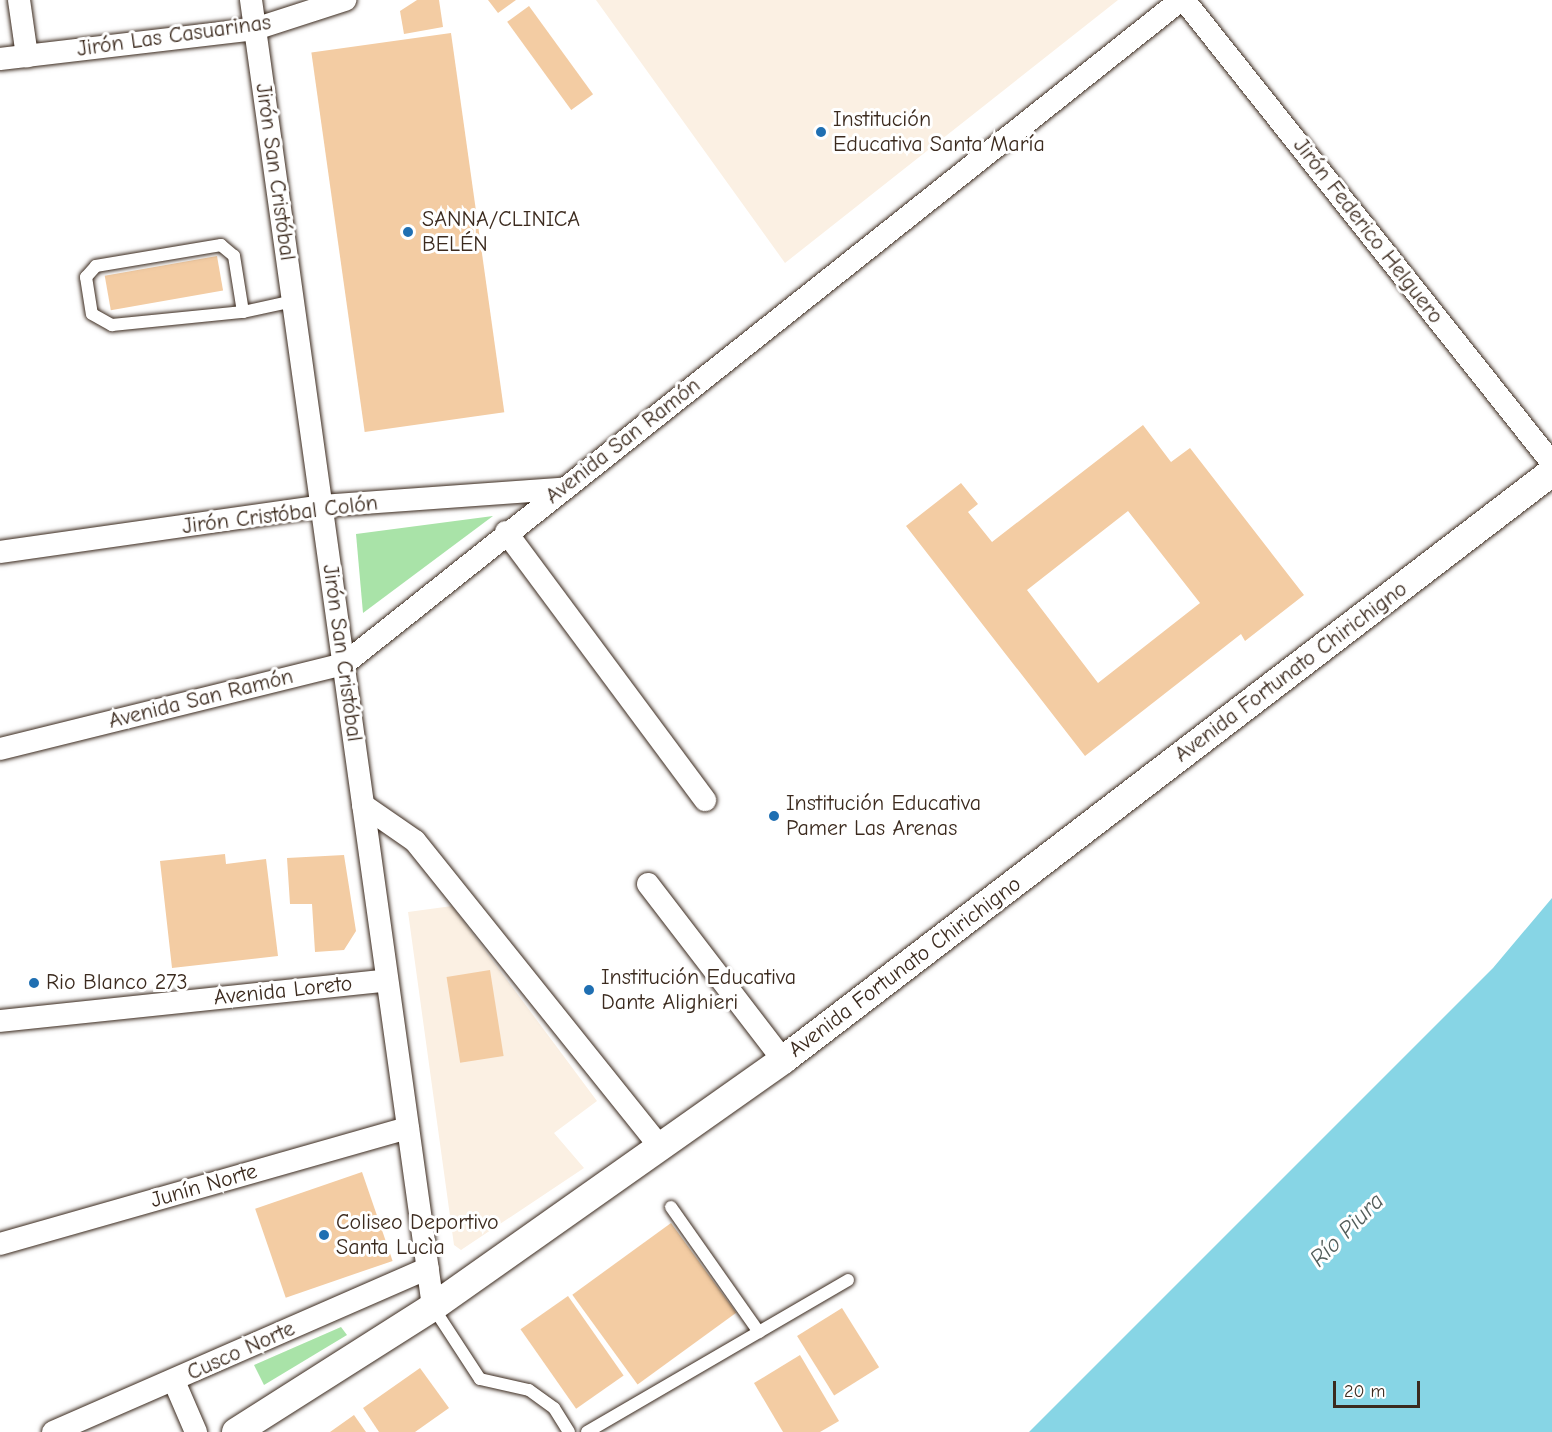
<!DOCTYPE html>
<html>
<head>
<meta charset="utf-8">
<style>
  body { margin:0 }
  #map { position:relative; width:1552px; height:1432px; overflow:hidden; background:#fff; font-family:"Comic Neue",sans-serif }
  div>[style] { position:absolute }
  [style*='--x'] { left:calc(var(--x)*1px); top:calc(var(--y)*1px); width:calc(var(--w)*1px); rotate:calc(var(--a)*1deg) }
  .built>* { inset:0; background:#fbf0e3 }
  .green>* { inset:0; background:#a9e3a8 }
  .water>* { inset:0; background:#87d5e5 }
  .building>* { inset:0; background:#f3cca3; transform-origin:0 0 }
  .roads { filter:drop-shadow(0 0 2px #3b2a1e) drop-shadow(0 0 2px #3b2a1e) }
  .service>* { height:12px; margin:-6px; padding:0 6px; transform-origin:6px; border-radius:6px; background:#fff }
  .minor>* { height:22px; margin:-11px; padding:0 11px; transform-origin:11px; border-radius:11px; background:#fff }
  .tertiary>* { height:28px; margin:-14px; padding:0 14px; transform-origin:14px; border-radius:14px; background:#fff }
  .dots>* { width:16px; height:16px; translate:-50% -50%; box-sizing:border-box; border:3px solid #fff; border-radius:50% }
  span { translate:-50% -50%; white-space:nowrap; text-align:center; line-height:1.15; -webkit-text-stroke:6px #fff; paint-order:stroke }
  .street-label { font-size:22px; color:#3b2a1e }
  .poi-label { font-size:22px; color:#3b2a1e }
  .left { translate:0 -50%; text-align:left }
  .water-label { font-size:24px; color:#525d5a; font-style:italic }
  .scale { position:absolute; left:1333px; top:1381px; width:87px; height:27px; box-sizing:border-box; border:3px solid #3b2a1e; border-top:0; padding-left:8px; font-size:18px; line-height:21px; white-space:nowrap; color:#3b2a1e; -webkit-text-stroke:4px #fff; paint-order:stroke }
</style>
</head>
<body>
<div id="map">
  <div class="built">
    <i style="clip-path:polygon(596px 0,1118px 0,785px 263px)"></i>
    <i style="clip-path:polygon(452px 906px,597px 1101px,554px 1133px,584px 1168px,461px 1250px,454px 1245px,408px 912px)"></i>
  </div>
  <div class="green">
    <i style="clip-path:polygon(493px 516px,363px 613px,356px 534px)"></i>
    <i style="clip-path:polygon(341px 1327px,347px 1335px,264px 1385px,254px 1365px)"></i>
  </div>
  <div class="water">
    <i style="clip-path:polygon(1552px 898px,1552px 1432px,1029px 1432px,1493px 968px)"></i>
  </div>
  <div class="building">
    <i style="clip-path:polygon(417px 0,439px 0,443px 27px,404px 34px,400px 11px)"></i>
    <i style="clip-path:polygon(488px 0,516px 0,498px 13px)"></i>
    <i style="left:529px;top:6px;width:109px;height:27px;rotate:54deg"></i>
    <i style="left:451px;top:33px;width:383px;height:141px;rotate:82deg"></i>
    <i style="left:217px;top:256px;width:35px;height:114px;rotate:80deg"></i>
    <i style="clip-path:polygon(evenodd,1143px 425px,1171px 462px,1190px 448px,1304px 595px,1245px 641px,1241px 634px,1085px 756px,906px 526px,961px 483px,978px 504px,968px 512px,992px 542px,1143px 425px,1128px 511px,1200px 603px,1098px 683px,1027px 590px,1128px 511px)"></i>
    <i style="clip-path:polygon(225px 854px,226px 864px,266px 859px,278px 956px,172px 968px,160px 861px)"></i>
    <i style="clip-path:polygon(344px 855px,356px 931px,344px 950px,315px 952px,312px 904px,290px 904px,287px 858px)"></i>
    <i style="left:490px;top:970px;width:87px;height:44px;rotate:81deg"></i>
    <i style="left:362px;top:1172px;width:94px;height:113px;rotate:71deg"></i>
    <i style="left:671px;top:1223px;width:111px;height:122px;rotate:54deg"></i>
    <i style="left:568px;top:1296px;width:97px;height:58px;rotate:55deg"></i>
    <i style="left:842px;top:1308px;width:70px;height:53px;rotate:58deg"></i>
    <i style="clip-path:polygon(800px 1355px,839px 1421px,820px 1432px,783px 1432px,754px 1383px)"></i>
    <i style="clip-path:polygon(420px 1368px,449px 1408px,415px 1432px,379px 1432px,363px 1408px)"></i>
    <i style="clip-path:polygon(354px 1415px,366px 1432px,330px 1432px)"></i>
  </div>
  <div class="roads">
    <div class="service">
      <i style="--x:243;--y:312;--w:57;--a:-99.1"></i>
      <i style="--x:234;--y:256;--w:17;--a:-140"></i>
      <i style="--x:221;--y:245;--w:127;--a:170.5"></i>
      <i style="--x:96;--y:266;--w:15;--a:132"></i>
      <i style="--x:86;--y:277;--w:37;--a:81"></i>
      <i style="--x:92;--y:314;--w:23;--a:29"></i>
      <i style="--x:112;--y:325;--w:132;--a:-5.7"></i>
      <i style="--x:243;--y:312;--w:51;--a:-12.4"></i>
      <i style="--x:671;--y:1207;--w:153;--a:54.9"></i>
      <i style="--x:433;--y:1307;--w:86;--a:56.9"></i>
      <i style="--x:480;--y:1379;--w:50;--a:12.7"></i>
      <i style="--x:529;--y:1390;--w:31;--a:36"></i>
      <i style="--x:554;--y:1408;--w:28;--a:58"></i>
      <i style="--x:587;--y:1432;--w:302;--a:-30.2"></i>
    </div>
    <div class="minor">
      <i style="--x:19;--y:0;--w:57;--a:81.9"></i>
      <i style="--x:251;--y:0;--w:1320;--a:82.07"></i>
      <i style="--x:1184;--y:0;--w:591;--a:51.52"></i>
      <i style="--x:0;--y:59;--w:257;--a:-6.7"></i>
      <i style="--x:255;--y:29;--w:95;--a:-17.9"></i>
      <i style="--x:506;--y:532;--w:334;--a:53.4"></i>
      <i style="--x:0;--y:552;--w:325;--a:-8.1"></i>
      <i style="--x:322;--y:506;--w:240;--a:-4.1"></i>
      <i style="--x:0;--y:749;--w:354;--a:-13.9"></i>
      <i style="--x:344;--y:664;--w:1068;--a:-38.43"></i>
      <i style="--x:363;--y:805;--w:63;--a:34.7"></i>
      <i style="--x:415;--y:841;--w:392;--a:51.3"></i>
      <i style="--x:648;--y:884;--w:222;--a:52.5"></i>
      <i style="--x:0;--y:1021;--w:389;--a:-6"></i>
      <i style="--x:0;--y:1244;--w:424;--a:-15.9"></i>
      <i style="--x:174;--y:1381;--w:56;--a:66.7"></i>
      <i style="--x:53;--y:1432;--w:409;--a:-23.6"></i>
    </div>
    <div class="tertiary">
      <i style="--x:236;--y:1432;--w:233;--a:-32.4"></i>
      <i style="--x:433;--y:1307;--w:428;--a:-35.2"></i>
      <i style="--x:783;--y:1060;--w:968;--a:-37.4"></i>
    </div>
  </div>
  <div class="dots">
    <i style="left:821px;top:132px;background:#1f6fb2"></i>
    <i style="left:408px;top:232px;background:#1f6fb2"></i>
    <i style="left:774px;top:816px;background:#1f6fb2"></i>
    <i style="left:34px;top:983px;background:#1f6fb2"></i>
    <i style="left:589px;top:990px;background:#1f6fb2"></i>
    <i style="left:324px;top:1235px;background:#1f6fb2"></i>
  </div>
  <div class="street-label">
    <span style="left:174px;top:36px;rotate:-8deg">Jirón Las Casuarinas</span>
    <span style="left:275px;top:172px;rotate:82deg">Jirón San Cristóbal</span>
    <span style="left:1368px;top:231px;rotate:52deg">Jirón Federico Helguero</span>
    <span style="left:623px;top:441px;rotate:-38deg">Avenida San Ramón</span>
    <span style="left:280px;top:515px;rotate:-7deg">Jirón Cristóbal Colón</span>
    <span style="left:342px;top:653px;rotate:82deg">Jirón San Cristóbal</span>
    <span style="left:1291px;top:672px;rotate:-37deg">Avenida Fortunato Chirichigno</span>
    <span style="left:201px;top:699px;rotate:-14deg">Avenida San Ramón</span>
    <span style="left:905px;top:967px;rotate:-37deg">Avenida Fortunato Chirichigno</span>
    <span style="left:283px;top:991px;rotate:-6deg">Avenida Loreto</span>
    <span style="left:204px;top:1186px;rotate:-16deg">Junín Norte</span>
    <span style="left:241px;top:1351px;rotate:-24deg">Cusco Norte</span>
  </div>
  <div class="poi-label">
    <span class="left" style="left:833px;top:132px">Institución<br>Educativa Santa María</span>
    <span class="left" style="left:422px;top:232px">SANNA/CLINICA<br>BELÉN</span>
    <span class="left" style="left:786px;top:816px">Institución Educativa<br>Pamer Las Arenas</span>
    <span class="left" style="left:601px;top:990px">Institución Educativa<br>Dante Alighieri</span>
    <span class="left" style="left:46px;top:983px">Rio Blanco 273</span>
    <span class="left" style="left:336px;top:1235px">Coliseo Deportivo<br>Santa Lucìa</span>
  </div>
  <div class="water-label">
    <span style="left:1347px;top:1230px;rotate:-45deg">Río Piura</span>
  </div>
  <div class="scale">20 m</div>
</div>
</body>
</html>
